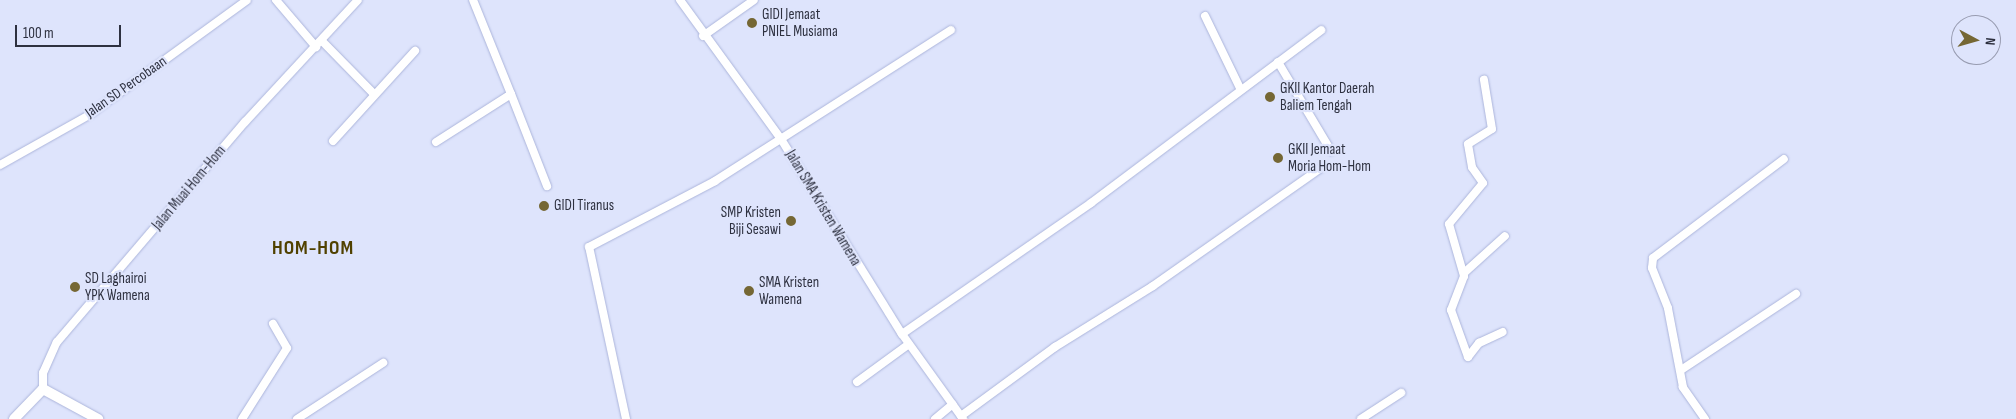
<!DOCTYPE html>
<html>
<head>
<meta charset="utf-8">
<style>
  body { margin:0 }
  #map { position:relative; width:2016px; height:419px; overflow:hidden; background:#dee4fc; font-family:"Sofia Sans Condensed",sans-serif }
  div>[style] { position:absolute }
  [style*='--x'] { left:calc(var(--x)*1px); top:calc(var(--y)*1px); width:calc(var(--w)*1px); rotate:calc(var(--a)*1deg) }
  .roads { filter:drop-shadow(0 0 1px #acb5db) drop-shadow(0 0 1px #acb5db) }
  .minor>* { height:8px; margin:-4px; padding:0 4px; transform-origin:4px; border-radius:4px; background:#fff }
  .highway>* { height:10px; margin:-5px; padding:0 5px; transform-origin:5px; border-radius:5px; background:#fff }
  .dots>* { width:14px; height:14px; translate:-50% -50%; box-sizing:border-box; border:2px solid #dee4fc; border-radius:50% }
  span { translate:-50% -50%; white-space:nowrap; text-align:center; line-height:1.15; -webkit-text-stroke:4.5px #dee4fc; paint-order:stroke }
  .poi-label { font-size:15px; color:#2e3140 }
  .left { translate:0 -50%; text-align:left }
  .right { translate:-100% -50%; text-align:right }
  .street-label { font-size:15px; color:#2e3140 }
  .district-label { font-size:20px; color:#504100; font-weight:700; letter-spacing:1px }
  .north { position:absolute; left:1951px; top:15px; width:50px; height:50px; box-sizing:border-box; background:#dee4fc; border:1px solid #989cb1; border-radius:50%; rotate:96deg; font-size:14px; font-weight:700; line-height:20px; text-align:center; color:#2e3140 }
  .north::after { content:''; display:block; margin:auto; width:18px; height:22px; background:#756734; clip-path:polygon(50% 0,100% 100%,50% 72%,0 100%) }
  .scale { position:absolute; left:15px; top:25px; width:106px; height:22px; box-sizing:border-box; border:2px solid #2e3140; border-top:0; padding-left:6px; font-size:15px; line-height:18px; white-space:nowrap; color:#2e3140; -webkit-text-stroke:4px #dee4fc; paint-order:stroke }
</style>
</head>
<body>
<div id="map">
  <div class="roads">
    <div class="minor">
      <i style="--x:276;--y:0;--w:62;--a:49.6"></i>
      <i style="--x:680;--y:0;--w:172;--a:54"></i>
      <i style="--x:781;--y:139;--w:229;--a:58.2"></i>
      <i style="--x:902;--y:334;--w:105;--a:54.3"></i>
      <i style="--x:1205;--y:16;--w:82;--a:64.1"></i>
      <i style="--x:703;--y:36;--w:62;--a:-35.2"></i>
      <i style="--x:322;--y:41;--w:73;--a:45.6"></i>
      <i style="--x:1278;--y:62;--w:104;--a:59.2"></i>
      <i style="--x:511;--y:94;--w:99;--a:68.6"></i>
      <i style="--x:333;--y:141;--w:122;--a:-47.7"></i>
      <i style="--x:436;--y:142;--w:89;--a:-32.6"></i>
      <i style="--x:511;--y:94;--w:101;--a:-112"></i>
      <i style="--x:0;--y:165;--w:102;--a:-29.3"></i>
      <i style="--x:89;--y:115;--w:195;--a:-36"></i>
      <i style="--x:1464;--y:273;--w:55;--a:-42.1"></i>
      <i style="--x:902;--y:334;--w:230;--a:-34.7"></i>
      <i style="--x:1091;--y:203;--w:288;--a:-36.9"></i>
      <i style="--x:1468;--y:357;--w:50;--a:-109.9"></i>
      <i style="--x:1451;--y:310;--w:36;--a:-69"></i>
      <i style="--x:1464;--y:276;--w:54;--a:-106.1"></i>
      <i style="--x:1449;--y:224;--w:53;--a:-50.3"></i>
      <i style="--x:1483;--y:183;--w:19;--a:-125"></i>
      <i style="--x:1472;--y:167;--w:23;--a:-100"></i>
      <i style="--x:1468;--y:144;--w:28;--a:-32"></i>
      <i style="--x:1492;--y:129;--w:50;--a:-99.3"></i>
      <i style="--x:1468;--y:357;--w:18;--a:-52"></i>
      <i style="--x:1479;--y:343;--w:26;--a:-25"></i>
      <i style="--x:1681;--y:370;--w:138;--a:-33.5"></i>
      <i style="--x:857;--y:382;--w:64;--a:-36.2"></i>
      <i style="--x:43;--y:389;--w:16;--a:-90"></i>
      <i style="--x:43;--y:373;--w:34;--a:-66"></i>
      <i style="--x:57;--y:342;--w:289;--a:-49.5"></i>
      <i style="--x:245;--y:122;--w:166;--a:-47.2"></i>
      <i style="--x:961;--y:416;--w:117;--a:-36.3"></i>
      <i style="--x:1055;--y:347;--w:115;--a:-31.9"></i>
      <i style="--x:1153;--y:286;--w:209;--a:-35.1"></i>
      <i style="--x:242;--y:419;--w:84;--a:-57.6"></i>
      <i style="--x:287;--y:348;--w:28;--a:-120"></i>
      <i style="--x:297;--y:419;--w:103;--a:-33.1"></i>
      <i style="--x:626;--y:419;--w:176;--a:-102.1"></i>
      <i style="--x:589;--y:247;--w:142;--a:-27.6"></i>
      <i style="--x:715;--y:181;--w:280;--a:-32.6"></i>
      <i style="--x:935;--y:419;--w:23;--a:-40"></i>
      <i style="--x:1361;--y:419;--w:48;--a:-33"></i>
      <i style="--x:1705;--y:419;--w:39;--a:-125"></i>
      <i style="--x:1683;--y:387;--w:80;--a:-100.8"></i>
      <i style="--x:1668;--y:308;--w:43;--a:-111.8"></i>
      <i style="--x:1652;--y:268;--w:10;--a:-84"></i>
      <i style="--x:1653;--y:258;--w:164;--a:-37.1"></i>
    </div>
    <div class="highway">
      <i style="--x:14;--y:419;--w:42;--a:-46"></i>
      <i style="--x:43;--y:389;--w:63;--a:28.6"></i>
    </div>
  </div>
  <div class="dots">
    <i style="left:752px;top:23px;background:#756734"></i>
    <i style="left:1270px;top:97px;background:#756734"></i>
    <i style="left:1278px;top:158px;background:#756734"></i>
    <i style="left:544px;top:206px;background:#756734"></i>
    <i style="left:791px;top:221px;background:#756734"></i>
    <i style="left:75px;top:287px;background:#756734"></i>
    <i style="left:749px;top:291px;background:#756734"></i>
  </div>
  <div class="poi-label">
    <span class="left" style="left:762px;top:23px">GIDI Jemaat<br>PNIEL Musiama</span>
    <span class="left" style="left:1280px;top:97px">GKII Kantor Daerah<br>Baliem Tengah</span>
    <span class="left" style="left:1288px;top:158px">GKII Jemaat<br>Moria Hom-Hom</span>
    <span class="left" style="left:554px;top:206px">GIDI Tiranus</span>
    <span class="right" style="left:781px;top:221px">SMP Kristen<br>Biji Sesawi</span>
    <span class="left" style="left:85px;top:287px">SD Laghairoi<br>YPK Wamena</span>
    <span class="left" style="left:759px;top:291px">SMA Kristen<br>Wamena</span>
  </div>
  <div class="street-label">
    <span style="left:126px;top:87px;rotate:-35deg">Jalan SD Percobaan</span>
    <span style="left:189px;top:188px;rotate:-50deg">Jalan Muai Hom-Hom</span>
    <span style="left:823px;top:208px;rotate:59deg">Jalan SMA Kristen Wamena</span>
  </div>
  <div class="district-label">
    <span style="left:313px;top:248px">HOM-HOM</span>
  </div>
  <div class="north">N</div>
  <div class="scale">100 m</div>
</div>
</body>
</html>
